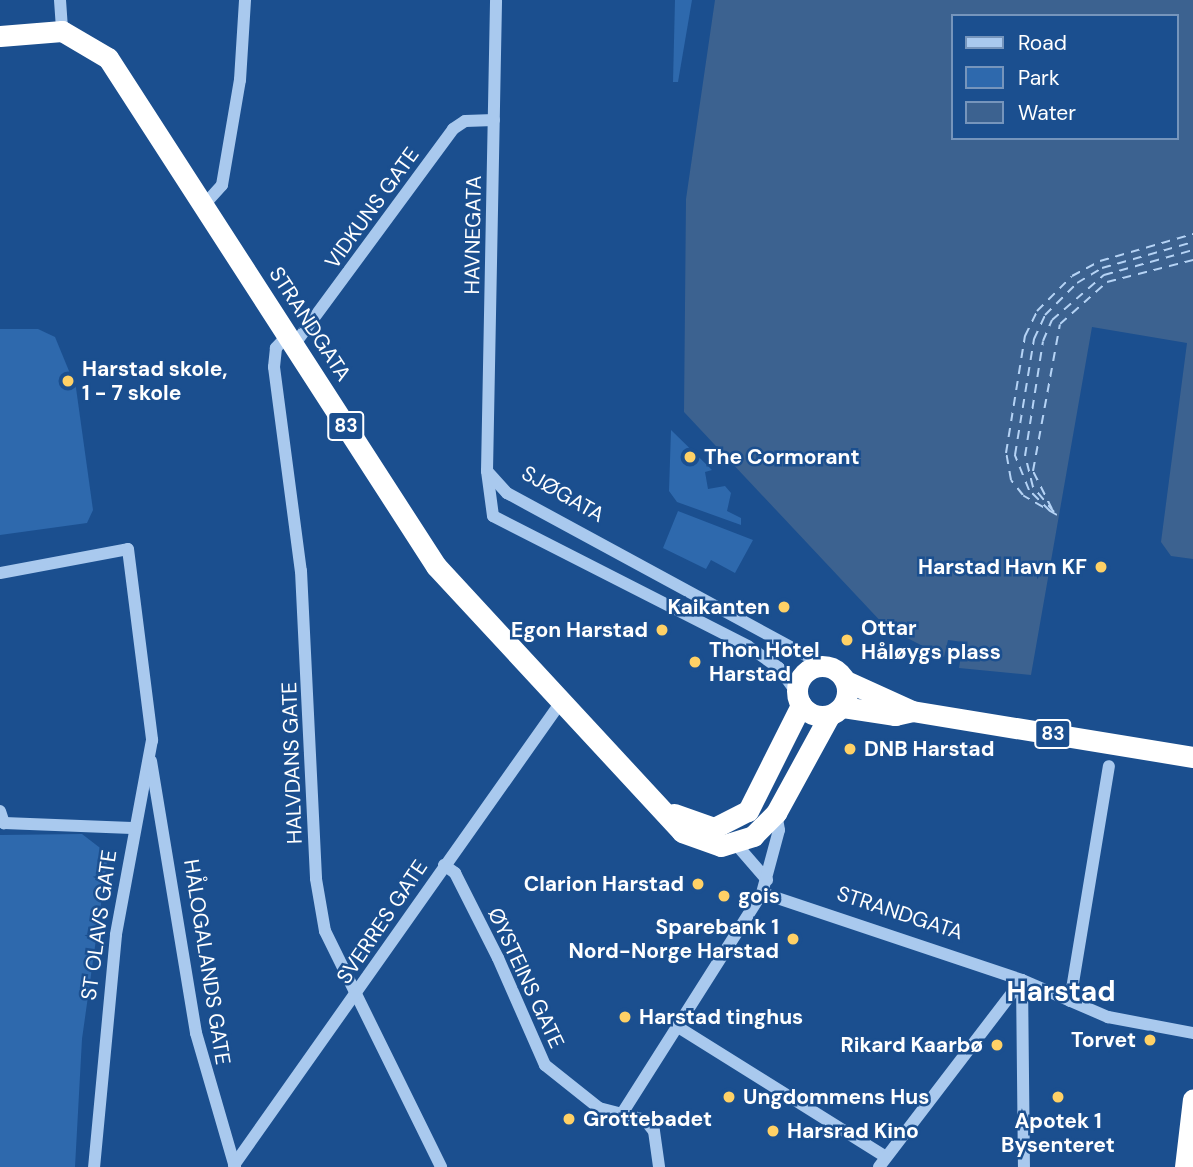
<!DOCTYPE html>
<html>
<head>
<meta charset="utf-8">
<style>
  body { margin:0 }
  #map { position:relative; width:1193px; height:1167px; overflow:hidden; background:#1b4f8f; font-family:"DM Sans",sans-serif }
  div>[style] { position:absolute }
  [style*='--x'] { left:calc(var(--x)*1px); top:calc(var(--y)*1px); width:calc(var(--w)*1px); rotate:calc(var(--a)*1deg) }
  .green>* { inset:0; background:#2e69ad }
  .water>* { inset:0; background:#3c6290 }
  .ferry>* { height:2px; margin-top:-1px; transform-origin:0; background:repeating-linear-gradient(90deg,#b5d3f5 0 9px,transparent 0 16px) }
  .minor>* { height:12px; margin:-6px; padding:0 6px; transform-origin:6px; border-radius:6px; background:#a9c9ee }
  .highway>* { height:21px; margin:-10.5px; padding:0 10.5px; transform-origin:10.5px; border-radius:10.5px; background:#fff }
  .highway>.ring { margin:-10.5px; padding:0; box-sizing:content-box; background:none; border:21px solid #fff; border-radius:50% }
  .dots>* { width:19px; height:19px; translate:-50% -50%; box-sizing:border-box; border:4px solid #1b4f8f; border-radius:50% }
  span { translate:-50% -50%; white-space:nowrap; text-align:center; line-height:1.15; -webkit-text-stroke:5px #1b4f8f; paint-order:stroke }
  .shield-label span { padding:2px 5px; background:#1b4f8f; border:2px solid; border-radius:5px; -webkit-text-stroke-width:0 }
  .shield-label { font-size:19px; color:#fff; font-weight:700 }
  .street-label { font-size:21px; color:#fff }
  .poi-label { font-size:21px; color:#fff; font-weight:700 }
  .left { translate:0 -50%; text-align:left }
  .right { translate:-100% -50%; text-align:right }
  .district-label { font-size:28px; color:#fff; font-weight:700 }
  .legend { position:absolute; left:951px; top:14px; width:228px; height:126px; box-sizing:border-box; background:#1b4f8f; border:2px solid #7695bc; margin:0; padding:9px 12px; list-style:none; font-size:21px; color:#fff }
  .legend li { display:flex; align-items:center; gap:14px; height:35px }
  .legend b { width:35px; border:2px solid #7695bc }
</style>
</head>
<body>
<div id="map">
  <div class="green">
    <i style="clip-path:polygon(675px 0,692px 0,678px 82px,673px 82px)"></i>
    <i style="clip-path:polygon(0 329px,38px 329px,55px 337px,76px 388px,93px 510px,87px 523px,0 535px)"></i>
    <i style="clip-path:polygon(671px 430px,712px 470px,705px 472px,708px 489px,725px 486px,731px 493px,727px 511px,741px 518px,741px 525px,677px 502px,669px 491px)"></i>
    <i style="clip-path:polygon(678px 511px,753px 540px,735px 573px,711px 560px,706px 569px,663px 548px)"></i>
    <i style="clip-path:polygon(82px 834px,108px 854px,82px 1039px,75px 1167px,0 1167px,0 835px)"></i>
  </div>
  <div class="water">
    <i style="clip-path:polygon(evenodd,715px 0,1193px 0,1193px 559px,1171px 556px,1161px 542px,1187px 343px,1092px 327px,1031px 675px,959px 668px,963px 642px,948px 640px,944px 657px,886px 627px,684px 412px,686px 199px,715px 0,953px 16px,1177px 16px,1177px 138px,953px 138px,953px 16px)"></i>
  </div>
  <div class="ferry">
    <i style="--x:1052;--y:509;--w:42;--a:-116.6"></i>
    <i style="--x:1033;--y:471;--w:149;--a:-79.6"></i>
    <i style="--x:1060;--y:324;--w:63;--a:-41.8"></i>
    <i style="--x:1107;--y:282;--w:89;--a:-14.3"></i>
    <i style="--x:1050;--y:511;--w:30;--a:-135"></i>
    <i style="--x:1029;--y:490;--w:38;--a:-112"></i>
    <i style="--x:1015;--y:455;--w:118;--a:-80.7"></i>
    <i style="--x:1034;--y:339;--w:26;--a:-65"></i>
    <i style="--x:1045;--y:315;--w:45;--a:-45"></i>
    <i style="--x:1077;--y:283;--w:29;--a:-31"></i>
    <i style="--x:1102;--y:268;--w:95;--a:-15.9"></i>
    <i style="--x:1054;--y:512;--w:33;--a:-130"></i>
    <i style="--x:1033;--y:487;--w:32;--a:-104"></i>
    <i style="--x:1025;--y:456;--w:116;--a:-81.1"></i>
    <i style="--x:1043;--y:341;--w:23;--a:-67"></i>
    <i style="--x:1052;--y:320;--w:69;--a:-40.9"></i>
    <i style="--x:1104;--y:275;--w:92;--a:-15.7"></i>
    <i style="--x:1057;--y:515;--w:39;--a:-150"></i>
    <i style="--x:1023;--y:495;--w:19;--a:-129"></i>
    <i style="--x:1011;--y:480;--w:27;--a:-100"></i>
    <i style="--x:1006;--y:453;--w:119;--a:-80.8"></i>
    <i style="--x:1025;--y:336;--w:28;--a:-64"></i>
    <i style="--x:1037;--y:311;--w:49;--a:-45"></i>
    <i style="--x:1072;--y:276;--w:32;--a:-28"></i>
    <i style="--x:1100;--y:261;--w:97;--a:-16.2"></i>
  </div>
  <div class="minor">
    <i style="--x:60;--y:0;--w:31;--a:86"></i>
    <i style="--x:204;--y:205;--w:27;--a:-48"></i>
    <i style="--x:222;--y:185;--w:107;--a:-80.3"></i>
    <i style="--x:240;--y:80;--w:80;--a:-86.4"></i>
    <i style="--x:288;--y:335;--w:18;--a:133"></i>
    <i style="--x:276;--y:348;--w:19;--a:96"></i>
    <i style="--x:274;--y:367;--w:206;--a:82.5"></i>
    <i style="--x:301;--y:571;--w:308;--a:87.2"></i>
    <i style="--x:316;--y:879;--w:53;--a:80.2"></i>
    <i style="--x:325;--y:931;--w:263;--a:63.8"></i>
    <i style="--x:294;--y:345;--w:268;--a:-53.6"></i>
    <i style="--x:453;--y:129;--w:14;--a:-34"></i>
    <i style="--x:465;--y:121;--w:29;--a:-2"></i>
    <i style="--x:487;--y:471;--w:471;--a:-88.9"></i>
    <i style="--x:0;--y:573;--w:130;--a:-10.6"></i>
    <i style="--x:128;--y:549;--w:193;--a:82.8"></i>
    <i style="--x:152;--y:740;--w:198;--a:100.5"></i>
    <i style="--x:116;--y:935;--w:233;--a:95.4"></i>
    <i style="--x:797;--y:693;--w:31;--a:-126"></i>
    <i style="--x:779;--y:668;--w:38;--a:-145"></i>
    <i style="--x:748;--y:646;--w:286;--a:-153"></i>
    <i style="--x:493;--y:516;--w:45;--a:-97.6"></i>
    <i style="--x:487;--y:471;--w:30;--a:48"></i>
    <i style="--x:507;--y:493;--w:361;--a:28.5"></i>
    <i style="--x:151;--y:761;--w:276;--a:80.6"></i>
    <i style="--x:196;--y:1033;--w:140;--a:73.8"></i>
    <i style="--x:0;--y:811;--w:13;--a:72"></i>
    <i style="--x:4;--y:823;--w:128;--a:2.2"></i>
    <i style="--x:735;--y:843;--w:49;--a:49.1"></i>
    <i style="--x:444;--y:865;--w:14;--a:36"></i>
    <i style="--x:455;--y:873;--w:95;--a:63.2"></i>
    <i style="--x:498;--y:958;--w:117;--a:66.3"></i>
    <i style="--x:545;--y:1065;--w:69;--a:38.5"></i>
    <i style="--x:599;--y:1108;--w:48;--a:14.6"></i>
    <i style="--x:645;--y:1120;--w:14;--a:51"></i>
    <i style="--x:654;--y:1131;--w:36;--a:82"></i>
    <i style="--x:762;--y:893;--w:274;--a:18.5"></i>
    <i style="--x:1022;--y:980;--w:187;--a:89.4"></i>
    <i style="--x:1070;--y:1001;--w:238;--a:-80.6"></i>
    <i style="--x:678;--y:1027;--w:245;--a:32"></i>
    <i style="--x:623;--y:1112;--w:259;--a:-57.6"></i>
    <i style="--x:762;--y:893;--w:65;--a:-74.9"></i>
    <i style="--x:779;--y:830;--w:17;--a:-100"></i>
    <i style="--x:234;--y:1165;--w:567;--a:-54.77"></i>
    <i style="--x:879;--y:1167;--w:235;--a:-52.6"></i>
    <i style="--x:1022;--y:980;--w:94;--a:23.3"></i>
    <i style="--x:1108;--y:1017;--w:86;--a:10.7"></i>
  </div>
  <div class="highway">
    <i style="--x:0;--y:36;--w:62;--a:-4.6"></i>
    <i style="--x:62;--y:31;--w:53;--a:30.4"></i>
    <i style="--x:108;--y:58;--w:605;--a:57.15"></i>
    <i style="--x:436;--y:566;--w:362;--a:47.2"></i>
    <i style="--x:682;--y:832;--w:41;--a:19.7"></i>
    <i style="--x:721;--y:846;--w:34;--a:-17"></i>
    <i style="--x:753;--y:836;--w:33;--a:-45"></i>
    <i style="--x:776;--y:813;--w:111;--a:-61.3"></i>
    <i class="ring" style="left:797px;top:666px;width:29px;height:29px"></i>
    <i style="--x:846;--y:681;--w:72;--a:24.4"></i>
    <i style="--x:843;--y:707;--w:53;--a:8.7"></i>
    <i style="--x:895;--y:715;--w:17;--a:-13"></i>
    <i style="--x:912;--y:711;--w:285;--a:9.3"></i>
    <i style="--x:674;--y:814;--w:42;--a:19.3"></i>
    <i style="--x:714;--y:828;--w:38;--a:-27"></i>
    <i style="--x:748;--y:811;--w:119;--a:-63.4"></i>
    <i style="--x:1185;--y:1167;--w:68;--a:-83.3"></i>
  </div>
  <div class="dots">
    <i style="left:68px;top:381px;background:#ffd166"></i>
    <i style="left:690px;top:457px;background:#ffd166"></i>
    <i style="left:1101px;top:567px;background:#ffd166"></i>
    <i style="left:784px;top:607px;background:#ffd166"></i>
    <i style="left:662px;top:630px;background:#ffd166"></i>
    <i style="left:847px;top:640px;background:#ffd166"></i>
    <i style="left:695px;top:662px;background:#ffd166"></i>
    <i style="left:850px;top:749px;background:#ffd166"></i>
    <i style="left:698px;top:884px;background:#ffd166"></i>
    <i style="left:724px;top:896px;background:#ffd166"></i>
    <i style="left:793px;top:939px;background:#ffd166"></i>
    <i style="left:625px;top:1017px;background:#ffd166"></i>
    <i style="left:1150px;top:1040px;background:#ffd166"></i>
    <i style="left:997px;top:1045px;background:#ffd166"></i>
    <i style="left:729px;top:1097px;background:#ffd166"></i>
    <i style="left:1058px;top:1097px;background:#ffd166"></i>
    <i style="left:569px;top:1119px;background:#ffd166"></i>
    <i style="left:773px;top:1131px;background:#ffd166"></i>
  </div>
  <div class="shield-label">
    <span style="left:346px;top:426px">83</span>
    <span style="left:1053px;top:734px">83</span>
  </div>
  <div class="street-label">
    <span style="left:372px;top:208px;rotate:-54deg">VIDKUNS GATE</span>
    <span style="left:473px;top:235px;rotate:-89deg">HAVNEGATA</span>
    <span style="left:310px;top:324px;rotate:57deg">STRANDGATA</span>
    <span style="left:563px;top:494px;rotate:30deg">SJØGATA</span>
    <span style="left:292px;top:763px;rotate:-92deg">HALVDANS GATE</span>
    <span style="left:900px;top:913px;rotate:18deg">STRANDGATA</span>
    <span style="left:382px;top:922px;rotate:-56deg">SVERRES GATE</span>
    <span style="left:99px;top:925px;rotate:-82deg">ST OLAVS GATE</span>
    <span style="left:207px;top:962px;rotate:81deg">HÅLOGALANDS GATE</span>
    <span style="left:526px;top:978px;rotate:65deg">ØYSTEINS GATE</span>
  </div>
  <div class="poi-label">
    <span class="left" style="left:82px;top:381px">Harstad skole,<br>1 - 7 skole</span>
    <span class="left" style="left:704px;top:457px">The Cormorant</span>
    <span class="right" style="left:1087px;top:567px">Harstad Havn KF</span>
    <span class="right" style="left:770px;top:607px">Kaikanten</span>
    <span class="left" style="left:861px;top:640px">Ottar<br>Håløygs plass</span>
    <span class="right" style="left:648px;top:630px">Egon Harstad</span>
    <span class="left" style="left:709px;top:662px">Thon Hotel<br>Harstad</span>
    <span class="left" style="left:864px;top:749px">DNB Harstad</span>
    <span class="right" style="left:684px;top:884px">Clarion Harstad</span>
    <span class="left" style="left:738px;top:896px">gois</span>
    <span class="right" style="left:779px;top:939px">Sparebank 1<br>Nord-Norge Harstad</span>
    <span class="left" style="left:639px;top:1017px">Harstad tinghus</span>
    <span class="right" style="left:1136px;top:1040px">Torvet</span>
    <span class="right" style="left:983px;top:1045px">Rikard Kaarbø</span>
    <span class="left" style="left:743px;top:1097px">Ungdommens Hus</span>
    <span class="left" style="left:583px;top:1119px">Grottebadet</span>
    <span style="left:1058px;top:1133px">Apotek 1<br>Bysenteret</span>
    <span class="left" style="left:787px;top:1131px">Harsrad Kino</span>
  </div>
  <div class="district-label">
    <span style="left:1061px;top:992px">Harstad</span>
  </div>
  <ul class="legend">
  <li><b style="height:9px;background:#a9c9ee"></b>Road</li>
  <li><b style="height:19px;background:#2e69ad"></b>Park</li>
  <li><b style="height:19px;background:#3c6290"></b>Water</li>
  </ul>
</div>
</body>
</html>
